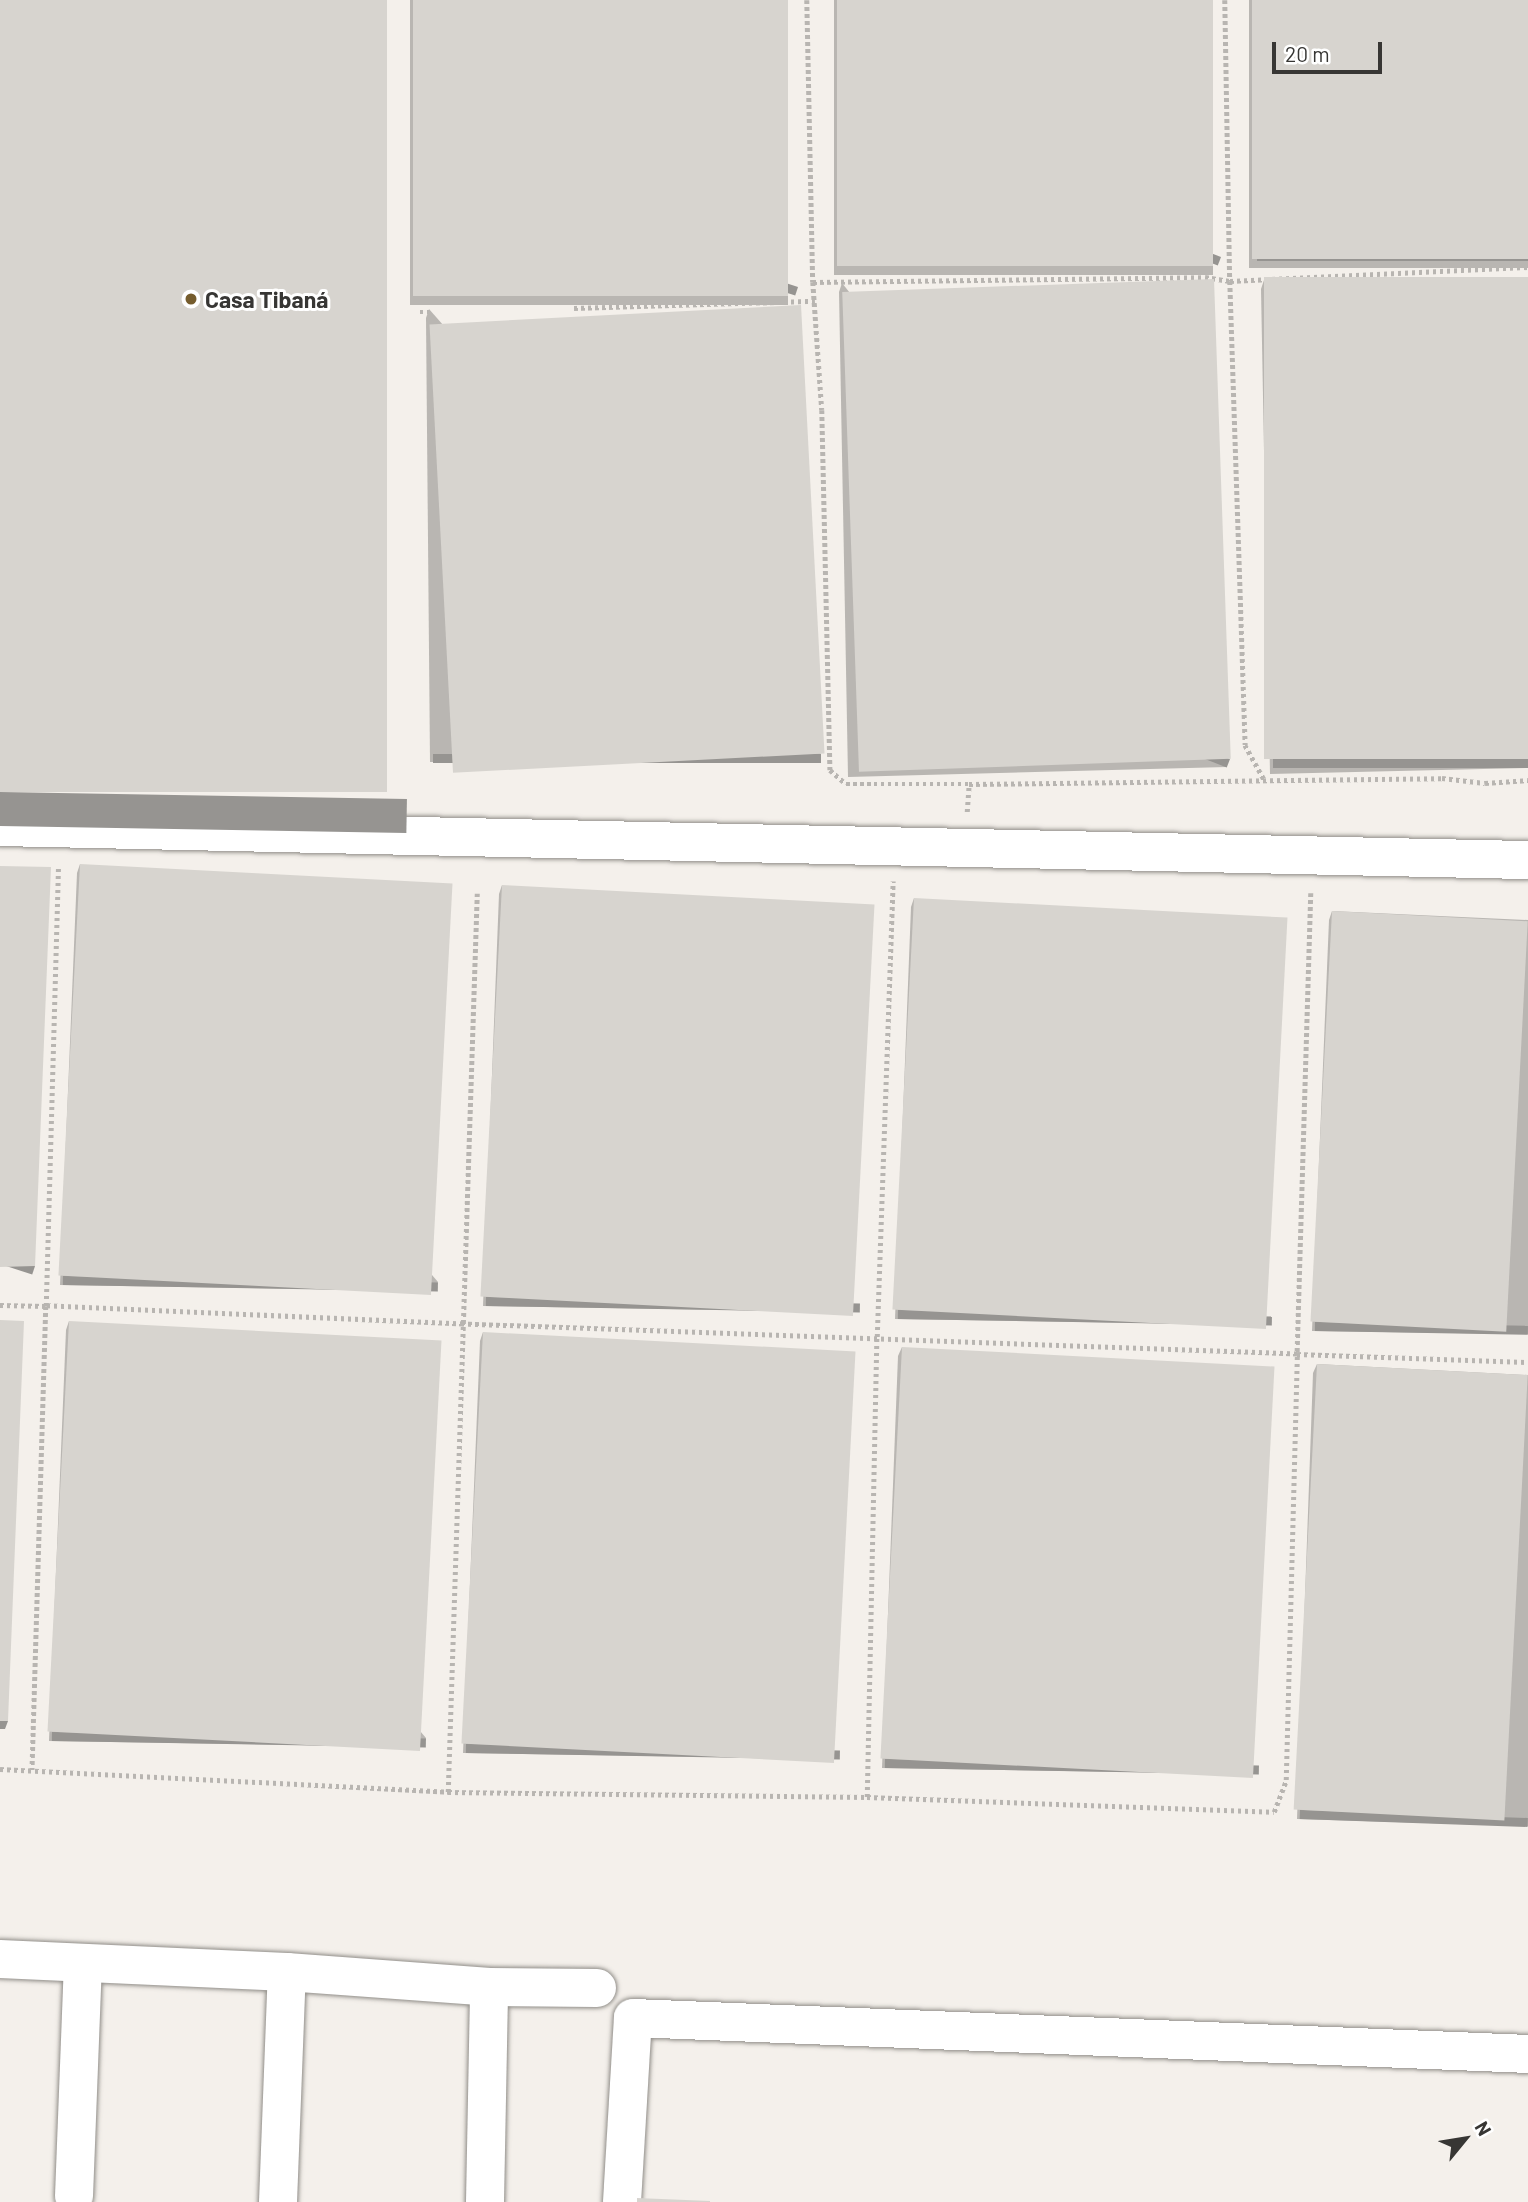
<!DOCTYPE html>
<html>
<head>
<meta charset="utf-8">
<style>
  body { margin:0 }
  #map { position:relative; width:1528px; height:2202px; overflow:hidden; background:#f4f0eb; font-family:Barlow,sans-serif }
  div>[style] { position:absolute }
  [style*='--x'] { left:calc(var(--x)*1px); top:calc(var(--y)*1px); width:calc(var(--w)*1px); rotate:calc(var(--a)*1deg) }
  .path>* { height:4.5px; margin-top:-2.25px; transform-origin:0; background:repeating-linear-gradient(90deg,#b8b5b1 0 3.5px,transparent 0 7px) }
  .roads { filter:drop-shadow(0 0 2px #918e89) drop-shadow(0 0 2px #918e89) }
  .minor>* { height:38px; margin:-19px; padding:0 19px; transform-origin:19px; border-radius:19px; background:#fff }
  .wall>* { inset:0; background:#b9b6b2; transform-origin:0 0 }
  .shaded-wall>* { inset:0; background:#969491; transform-origin:0 0 }
  .building>* { inset:0; background:#d7d4cf; transform-origin:0 0 }
  .dots>* { width:19px; height:19px; translate:-50% -50%; box-sizing:border-box; border:4px solid #fff; border-radius:50% }
  span { translate:-50% -50%; white-space:nowrap; text-align:center; line-height:1.15; -webkit-text-stroke:6px #fff; paint-order:stroke }
  .poi-label { font-size:23px; color:#373634; font-weight:700 }
  .left { translate:0 -50%; text-align:left }
  .north { position:absolute; left:1430px; top:2104px; width:70px; height:70px; -webkit-text-stroke:5px #fff; paint-order:stroke; rotate:60deg; font-size:19px; font-weight:700; line-height:28px; text-align:center; color:#373634 }
  .north::after { content:''; display:block; margin:auto; width:24px; height:32px; background:#373634; clip-path:polygon(50% 0,100% 100%,50% 72%,0 100%) }
  .scale { position:absolute; left:1272px; top:42px; width:110px; height:32px; box-sizing:border-box; border:4px solid #373634; border-top:0; padding-left:9px; font-size:21px; line-height:24px; white-space:nowrap; color:#373634; -webkit-text-stroke:5px #fff; paint-order:stroke }
</style>
</head>
<body>
<div id="map">
  <div class="path">
    <i style="--x:807;--y:0;--w:282;--a:88.8"></i>
    <i style="--x:813;--y:282;--w:392;--a:-0.7"></i>
    <i style="--x:1205;--y:277;--w:25;--a:9"></i>
    <i style="--x:1230;--y:281;--w:464;--a:88.1"></i>
    <i style="--x:1245;--y:745;--w:41;--a:60.9"></i>
    <i style="--x:1225;--y:0;--w:281;--a:89"></i>
    <i style="--x:1230;--y:281;--w:298;--a:-2.7"></i>
    <i style="--x:813;--y:282;--w:128;--a:86"></i>
    <i style="--x:822;--y:410;--w:360;--a:88.7"></i>
    <i style="--x:830;--y:770;--w:21;--a:41"></i>
    <i style="--x:846;--y:784;--w:123;--a:0"></i>
    <i style="--x:574;--y:308;--w:241;--a:-1.7"></i>
    <i style="--x:420;--y:312;--w:12;--a:0"></i>
    <i style="--x:967;--y:812;--w:28;--a:-86"></i>
    <i style="--x:969;--y:784;--w:473;--a:-0.7"></i>
    <i style="--x:1442;--y:778;--w:43;--a:6.6"></i>
    <i style="--x:1485;--y:783;--w:43;--a:-4"></i>
    <i style="--x:1311;--y:893;--w:461;--a:91.7"></i>
    <i style="--x:1297;--y:1354;--w:231;--a:2"></i>
    <i style="--x:0;--y:1305;--w:46;--a:1.2"></i>
    <i style="--x:46;--y:1306;--w:440;--a:-88.4"></i>
    <i style="--x:0;--y:1769;--w:449;--a:2.9"></i>
    <i style="--x:448;--y:1792;--w:419;--a:0.7"></i>
    <i style="--x:867;--y:1797;--w:407;--a:2.1"></i>
    <i style="--x:1274;--y:1812;--w:34;--a:-69"></i>
    <i style="--x:1286;--y:1780;--w:426;--a:-88.5"></i>
    <i style="--x:1297;--y:1354;--w:835;--a:-177.94"></i>
    <i style="--x:463;--y:1324;--w:417;--a:-177.5"></i>
    <i style="--x:46;--y:1306;--w:464;--a:91.7"></i>
    <i style="--x:448;--y:1792;--w:899;--a:-88.15"></i>
    <i style="--x:867;--y:1797;--w:460;--a:-88.8"></i>
    <i style="--x:877;--y:1337;--w:456;--a:-88"></i>
  </div>
  <div class="roads">
    <div class="minor">
      <i style="--x:0;--y:827;--w:1528;--a:1.24"></i>
      <i style="--x:0;--y:1959;--w:287;--a:2.6"></i>
      <i style="--x:287;--y:1972;--w:203;--a:4.2"></i>
      <i style="--x:489;--y:1987;--w:108;--a:0.5"></i>
      <i style="--x:74;--y:2196;--w:231;--a:-87.8"></i>
      <i style="--x:278;--y:2202;--w:230;--a:-87.8"></i>
      <i style="--x:485;--y:2202;--w:215;--a:-88.9"></i>
      <i style="--x:622;--y:2202;--w:184;--a:-86.6"></i>
      <i style="--x:633;--y:2018;--w:896;--a:2.3"></i>
    </div>
  </div>
  <div class="wall">
    <i style="left:410px;top:0;width:378px;height:305px"></i>
    <i style="left:834px;top:0;width:379px;height:275px"></i>
    <i style="left:1249px;top:0;width:279px;height:268px"></i>
    <i style="clip-path:polygon(1528px 277px,1528px 768px,1270px 774px,1261px 289px,1264px 280px)"></i>
    <i style="clip-path:polygon(842px 283px,1227px 767px,848px 777px,839px 292px)"></i>
    <i style="clip-path:polygon(429px 309px,821px 754px,817px 763px,430px 762px,426px 318px)"></i>
    <i style="clip-path:polygon(80px 864px,438px 1282px,434px 1291px,60px 1285px,77px 873px)"></i>
    <i style="clip-path:polygon(502px 885px,856px 1312px,483px 1306px,499px 894px)"></i>
    <i style="clip-path:polygon(914px 898px,1268px 1325px,895px 1319px,911px 907px)"></i>
    <i style="clip-path:polygon(1332px 911px,1528px 920px,1528px 1334px,1312px 1331px,1329px 920px)"></i>
    <i style="clip-path:polygon(69px 1321px,426px 1738px,423px 1747px,49px 1741px,66px 1330px)"></i>
    <i style="clip-path:polygon(483px 1332px,837px 1759px,463px 1753px,480px 1341px)"></i>
    <i style="clip-path:polygon(902px 1347px,1256px 1774px,882px 1768px,898px 1356px)"></i>
    <i style="clip-path:polygon(1317px 1364px,1528px 1375px,1528px 1826px,1297px 1819px,1313px 1373px)"></i>
  </div>
  <div class="shaded-wall">
    <i style="left:1528px;top:252px;width:9px;height:271px;rotate:90deg"></i>
    <i style="left:1221px;top:257px;width:9px;height:379px;rotate:111deg"></i>
    <i style="left:798px;top:287px;width:9px;height:379px;rotate:108deg"></i>
    <i style="left:433px;top:754px;width:388px;height:9px"></i>
    <i style="left:1230px;top:759px;width:9px;height:379px;rotate:111deg"></i>
    <i style="left:1528px;top:759px;width:9px;height:255px;rotate:90deg"></i>
    <i style="left:0;top:792px;width:407px;height:34px;rotate:1deg"></i>
    <i style="left:35px;top:1266px;width:9px;height:35px;rotate:108deg"></i>
    <i style="left:63px;top:1276px;width:375px;height:9px;rotate:1deg"></i>
    <i style="left:486px;top:1297px;width:374px;height:9px;rotate:1deg"></i>
    <i style="left:898px;top:1310px;width:374px;height:9px;rotate:1deg"></i>
    <i style="left:1315px;top:1322px;width:213px;height:9px;rotate:1deg"></i>
    <i style="clip-path:polygon(0 1721px,8px 1721px,5px 1729px,0 1729px)"></i>
    <i style="left:52px;top:1732px;width:374px;height:9px;rotate:1deg"></i>
    <i style="left:466px;top:1744px;width:374px;height:9px;rotate:1deg"></i>
    <i style="left:885px;top:1759px;width:374px;height:9px;rotate:1deg"></i>
    <i style="left:1300px;top:1810px;width:228px;height:9px;rotate:2deg"></i>
  </div>
  <div class="building">
    <i style="left:0;top:0;width:387px;height:792px"></i>
    <i style="left:413px;top:0;width:375px;height:296px"></i>
    <i style="left:837px;top:0;width:376px;height:266px"></i>
    <i style="left:1252px;top:0;width:276px;height:259px"></i>
    <i style="left:1528px;top:277px;width:482px;height:264px;rotate:90deg"></i>
    <i style="left:1214px;top:279px;width:480px;height:372px;rotate:88deg"></i>
    <i style="left:801px;top:305px;width:449px;height:372px;rotate:87deg"></i>
    <i style="left:80px;top:864px;width:373px;height:412px;rotate:3deg"></i>
    <i style="clip-path:polygon(0 866px,51px 867px,35px 1266px,0 1267px)"></i>
    <i style="left:502px;top:885px;width:373px;height:412px;rotate:3deg"></i>
    <i style="left:914px;top:898px;width:374px;height:412px;rotate:3deg"></i>
    <i style="left:1332px;top:911px;width:196px;height:411px;rotate:3deg"></i>
    <i style="clip-path:polygon(0 1320px,24px 1321px,8px 1721px,0 1721px)"></i>
    <i style="left:69px;top:1321px;width:373px;height:411px;rotate:3deg"></i>
    <i style="left:483px;top:1332px;width:373px;height:412px;rotate:3deg"></i>
    <i style="left:902px;top:1347px;width:373px;height:412px;rotate:3deg"></i>
    <i style="left:1317px;top:1364px;width:211px;height:446px;rotate:3deg"></i>
    <i style="clip-path:polygon(637px 2198px,710px 2201px,710px 2202px,637px 2202px)"></i>
  </div>
  <div class="dots">
    <i style="left:191px;top:299px;background:#755c2d"></i>
  </div>
  <div class="poi-label">
    <span class="left" style="left:205px;top:299px">Casa Tibaná</span>
  </div>
  <div class="north">N</div>
  <div class="scale">20 m</div>
</div>
</body>
</html>
